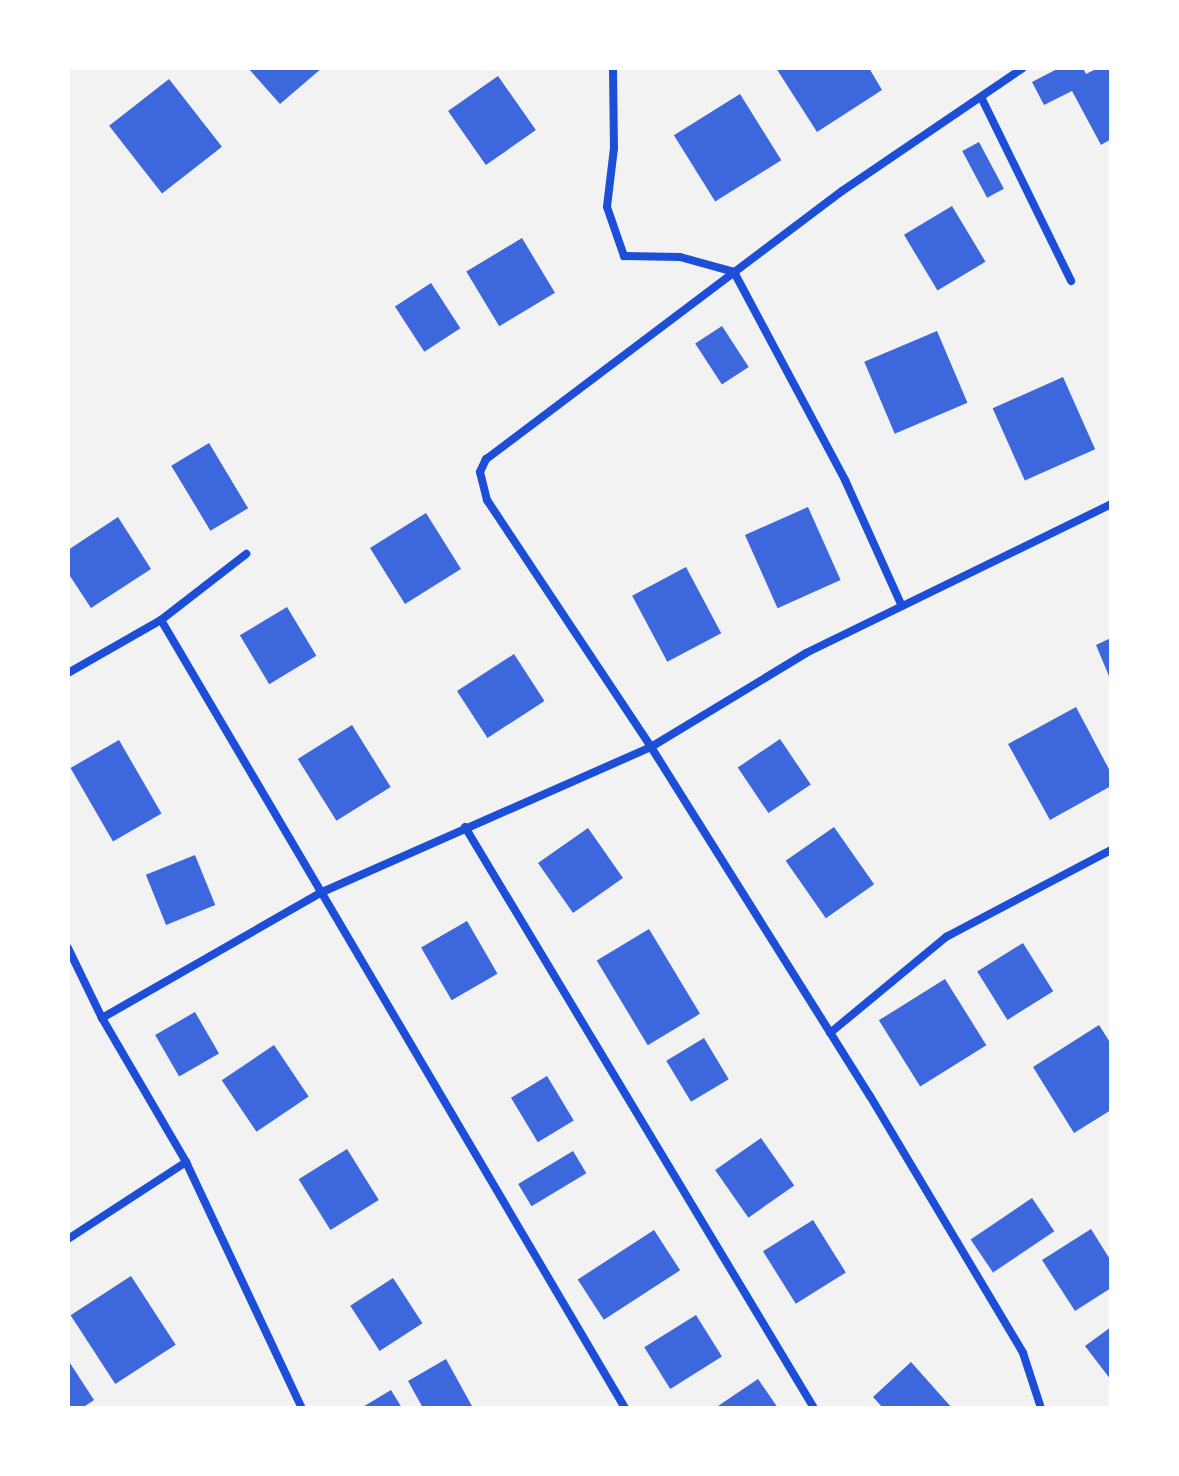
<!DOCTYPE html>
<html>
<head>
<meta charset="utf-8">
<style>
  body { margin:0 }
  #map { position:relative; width:1179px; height:1476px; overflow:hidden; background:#f2f2f2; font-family:"Roboto Condensed",sans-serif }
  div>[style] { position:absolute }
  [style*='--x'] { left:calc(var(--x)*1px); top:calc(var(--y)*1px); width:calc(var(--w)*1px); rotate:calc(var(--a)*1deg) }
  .building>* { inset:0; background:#3d67dc; transform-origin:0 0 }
  .minor>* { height:8px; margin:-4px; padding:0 4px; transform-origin:4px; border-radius:4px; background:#1d4ed8 }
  span { translate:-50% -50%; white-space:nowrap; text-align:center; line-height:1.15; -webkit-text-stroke:6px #fff; paint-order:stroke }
  .frame { position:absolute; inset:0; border:70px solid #fff; pointer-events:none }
</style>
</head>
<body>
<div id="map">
  <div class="building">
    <i style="clip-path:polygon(248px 68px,322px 68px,280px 104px)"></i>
    <i style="clip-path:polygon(776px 68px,869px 68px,882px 90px,817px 132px)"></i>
    <i style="clip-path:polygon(1059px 68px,1083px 68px,1086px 74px,1098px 68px,1111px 68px,1111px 139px,1101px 145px,1072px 91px,1044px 105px,1032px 82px)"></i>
    <i style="left:498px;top:76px;width:66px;height:61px;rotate:55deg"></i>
    <i style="left:169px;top:79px;width:86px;height:76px;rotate:52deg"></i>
    <i style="left:740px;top:94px;width:78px;height:78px;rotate:58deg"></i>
    <i style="left:979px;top:142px;width:53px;height:19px;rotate:62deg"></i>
    <i style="left:952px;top:206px;width:65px;height:56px;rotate:59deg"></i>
    <i style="left:522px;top:238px;width:64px;height:65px;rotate:59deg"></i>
    <i style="left:431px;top:283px;width:54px;height:43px;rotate:57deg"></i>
    <i style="left:722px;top:326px;width:49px;height:32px;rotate:57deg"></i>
    <i style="left:937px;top:331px;width:78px;height:79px;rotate:67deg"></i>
    <i style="left:1063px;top:377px;width:79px;height:77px;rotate:66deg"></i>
    <i style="left:209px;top:443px;width:76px;height:44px;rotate:59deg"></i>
    <i style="left:808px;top:507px;width:80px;height:69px;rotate:66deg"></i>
    <i style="left:426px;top:513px;width:66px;height:66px;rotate:58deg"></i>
    <i style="clip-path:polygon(118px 517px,151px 569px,91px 608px,68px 573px,68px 550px)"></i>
    <i style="left:686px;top:567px;width:75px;height:61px;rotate:62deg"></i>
    <i style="left:287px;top:607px;width:57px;height:55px;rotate:59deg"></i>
    <i style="clip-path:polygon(1111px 638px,1111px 681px,1096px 645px)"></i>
    <i style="left:514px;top:654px;width:56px;height:68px;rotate:57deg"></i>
    <i style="clip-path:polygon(1076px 707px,1111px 773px,1111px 786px,1050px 820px,1008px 744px)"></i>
    <i style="left:352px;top:725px;width:73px;height:64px;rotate:58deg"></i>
    <i style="left:780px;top:739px;width:55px;height:51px;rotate:56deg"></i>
    <i style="left:119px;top:740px;width:85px;height:56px;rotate:60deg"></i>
    <i style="left:834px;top:827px;width:70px;height:59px;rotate:55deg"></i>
    <i style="left:588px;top:828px;width:61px;height:61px;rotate:55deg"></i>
    <i style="left:195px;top:855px;width:54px;height:53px;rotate:68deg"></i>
    <i style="left:467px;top:921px;width:61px;height:53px;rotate:60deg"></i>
    <i style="left:649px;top:929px;width:99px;height:61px;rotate:59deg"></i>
    <i style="left:1023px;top:943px;width:57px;height:54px;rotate:58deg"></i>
    <i style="left:945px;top:979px;width:78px;height:78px;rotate:58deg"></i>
    <i style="left:195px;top:1012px;width:48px;height:46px;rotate:60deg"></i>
    <i style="clip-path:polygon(1099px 1025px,1111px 1044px,1111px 1110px,1074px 1133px,1033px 1067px)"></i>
    <i style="left:704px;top:1038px;width:48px;height:44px;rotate:59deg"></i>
    <i style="left:274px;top:1045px;width:62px;height:63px;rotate:56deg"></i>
    <i style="left:547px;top:1076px;width:52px;height:42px;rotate:59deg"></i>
    <i style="left:761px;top:1138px;width:58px;height:56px;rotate:55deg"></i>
    <i style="left:347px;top:1149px;width:60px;height:57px;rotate:58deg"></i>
    <i style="left:573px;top:1151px;width:26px;height:64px;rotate:59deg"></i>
    <i style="left:1032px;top:1198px;width:40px;height:74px;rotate:56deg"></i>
    <i style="left:813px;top:1220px;width:62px;height:59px;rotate:58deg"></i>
    <i style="clip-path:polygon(1091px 1229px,1111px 1261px,1111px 1288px,1075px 1311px,1042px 1260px)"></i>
    <i style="left:654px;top:1230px;width:48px;height:91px;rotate:57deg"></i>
    <i style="left:131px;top:1276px;width:82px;height:72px;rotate:57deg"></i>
    <i style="left:393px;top:1278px;width:54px;height:51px;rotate:57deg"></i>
    <i style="left:696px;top:1315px;width:49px;height:61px;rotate:58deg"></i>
    <i style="clip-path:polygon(1111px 1327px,1111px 1380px,1085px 1346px)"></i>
    <i style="clip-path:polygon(446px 1359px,473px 1408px,423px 1408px,408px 1381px)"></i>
    <i style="clip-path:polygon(68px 1360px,94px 1400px,82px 1408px,68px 1408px)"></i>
    <i style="clip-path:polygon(911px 1362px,952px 1408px,883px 1408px,873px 1397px)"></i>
    <i style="clip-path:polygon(758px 1379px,778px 1408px,715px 1408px)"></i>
    <i style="clip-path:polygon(391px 1390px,402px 1408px,361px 1408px)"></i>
  </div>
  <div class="minor">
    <i style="--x:613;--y:68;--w:80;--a:89.3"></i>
    <i style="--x:614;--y:148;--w:59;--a:96.8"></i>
    <i style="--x:607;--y:207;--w:52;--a:70.9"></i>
    <i style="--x:624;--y:256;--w:56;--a:1"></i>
    <i style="--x:680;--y:257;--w:56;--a:15.5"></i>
    <i style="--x:734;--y:272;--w:236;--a:61.9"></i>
    <i style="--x:845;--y:480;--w:138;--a:65.7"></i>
    <i style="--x:1023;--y:68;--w:219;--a:145.8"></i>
    <i style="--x:842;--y:191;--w:446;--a:143"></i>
    <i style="--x:486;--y:459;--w:14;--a:115"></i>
    <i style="--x:480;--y:472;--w:29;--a:76"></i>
    <i style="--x:487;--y:500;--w:296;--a:56.4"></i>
    <i style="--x:651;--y:747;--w:412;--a:57.9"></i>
    <i style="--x:870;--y:1096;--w:299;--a:59.2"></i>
    <i style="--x:1023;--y:1353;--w:58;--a:71.9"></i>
    <i style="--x:981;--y:97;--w:205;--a:63.9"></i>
    <i style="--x:161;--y:620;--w:914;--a:59.51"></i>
    <i style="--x:68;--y:673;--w:107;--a:-29.7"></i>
    <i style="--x:161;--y:620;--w:108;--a:-37.8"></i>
    <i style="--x:465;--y:827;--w:678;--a:59.01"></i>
    <i style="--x:68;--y:948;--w:78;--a:64.1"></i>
    <i style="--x:102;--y:1018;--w:167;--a:59.7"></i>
    <i style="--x:186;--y:1162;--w:272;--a:64.8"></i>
    <i style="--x:102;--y:1018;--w:251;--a:-29.8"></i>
    <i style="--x:320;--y:893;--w:362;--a:-23.8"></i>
    <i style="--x:651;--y:747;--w:181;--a:-31.2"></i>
    <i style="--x:806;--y:653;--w:339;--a:-26"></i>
    <i style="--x:830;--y:1033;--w:151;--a:-39.6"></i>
    <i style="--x:946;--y:937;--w:187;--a:-27.8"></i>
    <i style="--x:68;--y:1239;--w:141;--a:-33.1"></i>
  </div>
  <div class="frame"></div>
</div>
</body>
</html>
